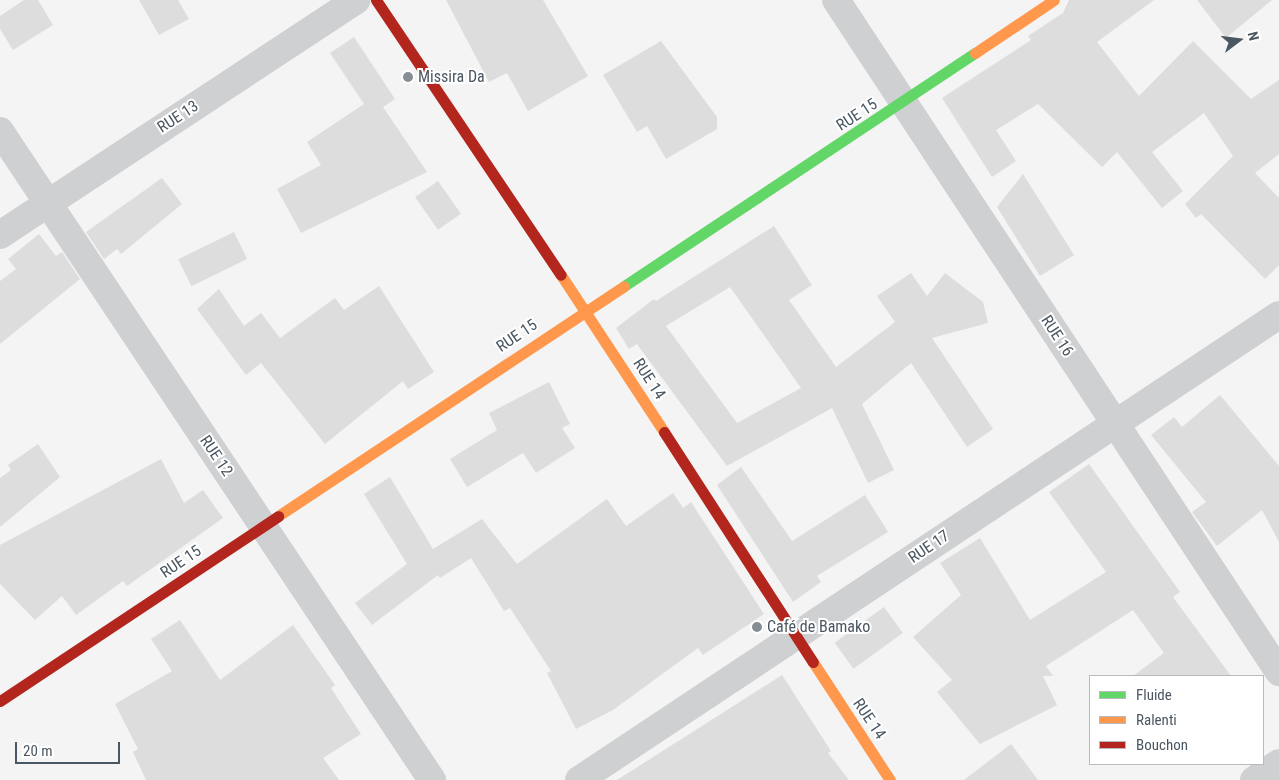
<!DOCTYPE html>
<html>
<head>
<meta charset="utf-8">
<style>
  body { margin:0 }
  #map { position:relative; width:1279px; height:780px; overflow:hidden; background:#f4f4f4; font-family:"Roboto Condensed",sans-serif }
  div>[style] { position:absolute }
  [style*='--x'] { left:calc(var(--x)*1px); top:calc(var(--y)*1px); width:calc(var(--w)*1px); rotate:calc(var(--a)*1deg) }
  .building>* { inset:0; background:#ddddde; transform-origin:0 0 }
  .street>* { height:28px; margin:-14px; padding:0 14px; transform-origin:14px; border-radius:14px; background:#ced0d2 }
  .fast>* { height:11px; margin:-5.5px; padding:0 5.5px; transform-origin:5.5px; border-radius:5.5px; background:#63d668 }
  .slow>* { height:11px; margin:-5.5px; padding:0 5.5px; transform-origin:5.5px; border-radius:5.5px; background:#ff974d }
  .jam>* { height:11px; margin:-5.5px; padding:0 5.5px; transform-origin:5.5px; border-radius:5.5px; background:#b3261e }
  .dots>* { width:14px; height:14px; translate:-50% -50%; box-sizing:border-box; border:2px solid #fff; border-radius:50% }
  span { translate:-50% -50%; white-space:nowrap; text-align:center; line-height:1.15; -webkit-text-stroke:4px #fff; paint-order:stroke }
  .poi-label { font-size:16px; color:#4a5661 }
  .left { translate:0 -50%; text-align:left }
  .street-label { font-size:16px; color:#4a5661 }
  .legend { position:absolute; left:1089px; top:675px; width:175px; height:90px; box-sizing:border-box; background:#fff; border:1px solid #b7bbc0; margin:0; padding:6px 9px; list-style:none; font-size:15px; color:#4a5661 }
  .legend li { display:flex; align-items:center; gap:10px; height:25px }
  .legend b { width:25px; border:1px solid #b7bbc0 }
  .north { position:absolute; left:1214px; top:15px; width:50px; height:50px; -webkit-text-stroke:4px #fff; paint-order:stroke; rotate:75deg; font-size:14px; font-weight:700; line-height:20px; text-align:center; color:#4a5661 }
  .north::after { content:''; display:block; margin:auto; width:18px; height:22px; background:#4a5661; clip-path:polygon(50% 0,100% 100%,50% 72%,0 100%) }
  .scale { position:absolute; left:15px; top:742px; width:105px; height:22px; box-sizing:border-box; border:2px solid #4a5661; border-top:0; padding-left:6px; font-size:15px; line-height:18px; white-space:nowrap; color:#4a5661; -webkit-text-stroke:4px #fff; paint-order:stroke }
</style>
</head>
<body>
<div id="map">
  <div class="building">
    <i style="clip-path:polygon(24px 0,38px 0,53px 25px,13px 50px,0 29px,0 16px)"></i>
    <i style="clip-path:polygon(139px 0,178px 0,189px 19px,159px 35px)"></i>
    <i style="clip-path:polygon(446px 0,543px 0,588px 76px,528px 111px,507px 73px,489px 82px)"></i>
    <i style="clip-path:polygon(1069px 0,1154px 0,1097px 42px,1139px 96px,1193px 41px,1251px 99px,1279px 80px,1279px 154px,1255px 173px,1279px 198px,1279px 265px,1265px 279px,1201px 214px,1196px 218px,1185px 204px,1233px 156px,1204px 113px,1152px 152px,1183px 191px,1162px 208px,1117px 152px,1102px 167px,1038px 104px,996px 130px,1016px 161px,992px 177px,942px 98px,1031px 40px,1028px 36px,1063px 13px)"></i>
    <i style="clip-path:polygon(1197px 0,1272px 0,1226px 38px)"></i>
    <i style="clip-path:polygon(354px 37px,395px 99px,383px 107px,427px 172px,301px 233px,277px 189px,321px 165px,307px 142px,364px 104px,330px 53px)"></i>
    <i style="clip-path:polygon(661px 41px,717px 117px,717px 129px,666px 159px,647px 126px,637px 132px,603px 75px)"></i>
    <i style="clip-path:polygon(1023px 174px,1074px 255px,1040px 276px,997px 207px)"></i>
    <i style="clip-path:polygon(162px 178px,182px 204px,121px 254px,117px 249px,104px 259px,86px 232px)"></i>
    <i style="left:438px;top:181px;width:40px;height:28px;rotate:55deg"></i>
    <i style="clip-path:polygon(evenodd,774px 226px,812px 285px,789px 300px,836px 367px,895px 322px,877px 296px,911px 273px,927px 296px,945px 273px,983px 302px,988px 323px,932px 338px,993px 429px,967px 447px,911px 363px,862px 404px,894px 470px,868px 483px,832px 408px,727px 466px,637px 344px,629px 349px,616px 328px,654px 299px,656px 301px,774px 226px,730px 287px,801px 388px,737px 423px,666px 326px,730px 287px)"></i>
    <i style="left:234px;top:232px;width:30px;height:62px;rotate:64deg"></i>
    <i style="clip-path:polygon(39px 234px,56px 256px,62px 252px,80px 279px,0 344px,0 281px,16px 269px,8px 259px)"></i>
    <i style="clip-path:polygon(379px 286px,434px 372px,408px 389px,403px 381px,325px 444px,261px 363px,246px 375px,197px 309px,219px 289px,244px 326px,261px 313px,280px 338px,335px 298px,344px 310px)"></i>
    <i style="clip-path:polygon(549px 382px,570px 424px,562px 428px,575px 448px,536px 473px,523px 453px,467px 487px,450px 459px,497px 430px,489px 413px)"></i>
    <i style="clip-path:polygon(1220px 395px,1279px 466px,1279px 542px,1262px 510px,1217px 546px,1192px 512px,1206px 502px,1151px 435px,1174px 417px,1182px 427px)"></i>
    <i style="clip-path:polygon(38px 444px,60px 477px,0 527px,0 478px,11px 470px,8px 465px)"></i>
    <i style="clip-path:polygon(161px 459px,184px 503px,203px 490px,223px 518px,127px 586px,123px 581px,76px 615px,62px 596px,35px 620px,0 584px,0 545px)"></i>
    <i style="clip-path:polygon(1089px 464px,1180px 592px,1173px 597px,1231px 676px,1133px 676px,1164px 653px,1133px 610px,1046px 666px,1053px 676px,1043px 676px,1057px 705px,980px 744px,937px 692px,952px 680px,913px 637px,961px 595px,940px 563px,980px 538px,1030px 620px,1106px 572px,1049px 492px)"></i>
    <i style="clip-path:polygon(741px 467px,792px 541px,865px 495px,888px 532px,817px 576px,821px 582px,793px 602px,717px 485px)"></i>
    <i style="clip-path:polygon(390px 477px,433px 549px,482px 519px,517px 564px,607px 499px,626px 526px,673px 493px,683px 508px,691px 502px,764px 614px,703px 655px,698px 648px,613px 710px,576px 729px,547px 673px,551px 671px,510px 608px,504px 611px,471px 558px,440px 578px,438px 575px,372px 625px,355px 603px,407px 564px,364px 494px)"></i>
    <i style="left:884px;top:607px;width:32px;height:61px;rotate:54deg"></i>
    <i style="clip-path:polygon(180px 620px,220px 680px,293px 625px,335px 685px,331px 688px,361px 734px,323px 758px,339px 780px,146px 780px,133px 752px,138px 749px,115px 704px,172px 671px,151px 639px)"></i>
    <i style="clip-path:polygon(782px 675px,831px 751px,828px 753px,849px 780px,617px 780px)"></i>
    <i style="clip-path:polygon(1011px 744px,1038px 780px,964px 780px)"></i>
  </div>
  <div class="street">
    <i style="--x:836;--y:0;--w:805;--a:56.61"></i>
    <i style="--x:0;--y:131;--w:780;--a:56.35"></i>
    <i style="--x:0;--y:235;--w:427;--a:-33.4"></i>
    <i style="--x:579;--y:780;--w:840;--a:-33.6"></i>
    <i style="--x:1254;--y:780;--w:30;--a:-34"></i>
  </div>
  <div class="fast">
    <i style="--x:624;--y:286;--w:421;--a:-33.6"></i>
  </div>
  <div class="slow">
    <i style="--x:975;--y:53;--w:95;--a:-33.9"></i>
    <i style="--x:561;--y:275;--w:188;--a:56.7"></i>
    <i style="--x:278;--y:516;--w:415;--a:-33.6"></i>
    <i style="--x:813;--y:662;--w:141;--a:56.9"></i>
  </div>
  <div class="jam">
    <i style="--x:376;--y:0;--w:331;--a:56.1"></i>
    <i style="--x:664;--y:432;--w:274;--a:57.1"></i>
    <i style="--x:0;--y:701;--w:334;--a:-33.6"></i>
  </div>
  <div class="dots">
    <i style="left:408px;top:77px;background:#868d94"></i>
    <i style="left:757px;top:627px;background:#868d94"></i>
  </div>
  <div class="poi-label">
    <span class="left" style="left:418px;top:77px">Missira Da</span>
    <span class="left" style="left:767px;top:627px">Café de Bamako</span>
  </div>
  <div class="street-label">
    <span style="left:857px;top:115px;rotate:-33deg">RUE 15</span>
    <span style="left:178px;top:117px;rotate:-33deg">RUE 13</span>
    <span style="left:517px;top:336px;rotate:-34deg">RUE 15</span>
    <span style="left:1057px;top:336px;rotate:57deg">RUE 16</span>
    <span style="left:649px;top:379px;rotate:57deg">RUE 14</span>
    <span style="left:216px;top:456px;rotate:56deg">RUE 12</span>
    <span style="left:929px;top:547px;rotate:-34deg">RUE 17</span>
    <span style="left:181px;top:562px;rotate:-34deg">RUE 15</span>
    <span style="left:869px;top:719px;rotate:56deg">RUE 14</span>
  </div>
  <ul class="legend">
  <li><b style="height:6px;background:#63d668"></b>Fluide</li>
  <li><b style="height:6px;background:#ff974d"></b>Ralenti</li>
  <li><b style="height:6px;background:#b3261e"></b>Bouchon</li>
  </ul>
  <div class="north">N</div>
  <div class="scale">20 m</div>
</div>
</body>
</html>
